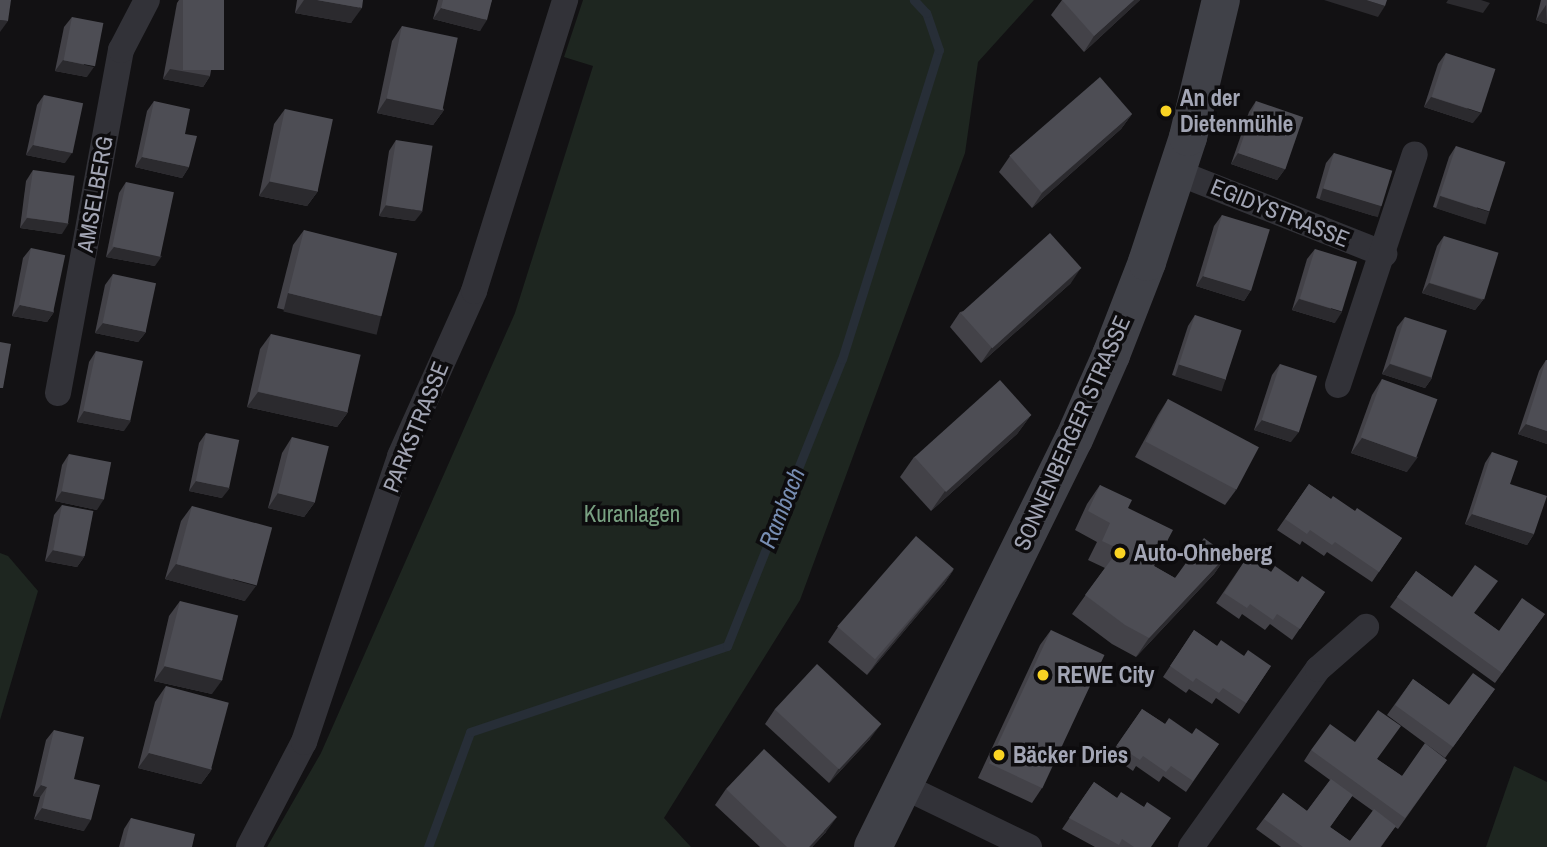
<!DOCTYPE html>
<html>
<head>
<meta charset="utf-8">
<style>
  body { margin:0 }
  #map { position:relative; width:1547px; height:847px; overflow:hidden; background:#121113; font-family:"Archivo Narrow",sans-serif }
  div>[style] { position:absolute }
  [style*='--x'] { left:calc(var(--x)*1px); top:calc(var(--y)*1px); width:calc(var(--w)*1px); rotate:calc(var(--a)*1deg) }
  .green>* { inset:0; background:#1e2620 }
  .stream>* { height:9px; margin:-4.5px; padding:0 4.5px; transform-origin:4.5px; border-radius:4.5px; background:#272e37 }
  .minor>* { height:26px; margin:-13px; padding:0 13px; transform-origin:13px; border-radius:13px; background:#323238 }
  .secondary>* { height:38px; margin:-19px; padding:0 19px; transform-origin:19px; border-radius:19px; background:#404148 }
  .wall>* { inset:0; background:#434248 }
  .shaded-wall>* { inset:0; background:#2b2a2e; transform-origin:0 0 }
  .building>* { inset:0; background:#4d4d54; transform-origin:0 0 }
  .dots>* { width:19px; height:19px; translate:-50% -50%; box-sizing:border-box; border:4px solid #0d0c0e; border-radius:50% }
  span { translate:-50% -50%; white-space:nowrap; text-align:center; line-height:1.15; -webkit-text-stroke:7px #0d0c0e; paint-order:stroke }
  .poi-label { font-size:23px; color:#a2a5b4; font-weight:700 }
  .left { translate:0 -50%; text-align:left }
  .street-label { font-size:23px; color:#a2a5b4 }
  .park-label { font-size:23px; color:#78a081 }
  .water-label { font-size:24px; color:#778db2; font-style:italic }
</style>
</head>
<body>
<div id="map">
  <div class="green">
    <i style="clip-path:polygon(583px 0,1034px 0,978px 62px,965px 153px,800px 600px,664px 818px,691px 847px,267px 847px,321px 753px,515px 313px,593px 66px,564px 57px)"></i>
    <i style="clip-path:polygon(0 553px,8px 556px,38px 591px,0 720px)"></i>
    <i style="clip-path:polygon(1514px 766px,1547px 782px,1547px 847px,1486px 847px)"></i>
  </div>
  <div class="stream">
    <i style="--x:428;--y:847;--w:122;--a:-69.9"></i>
    <i style="--x:470;--y:732;--w:271;--a:-18.5"></i>
    <i style="--x:727;--y:646;--w:309;--a:-68.2"></i>
    <i style="--x:842;--y:359;--w:324;--a:-72.6"></i>
    <i style="--x:939;--y:50;--w:39;--a:-109"></i>
    <i style="--x:926;--y:13;--w:18;--a:-133"></i>
  </div>
  <div class="minor">
    <i style="--x:1176;--y:172;--w:224;--a:21.5"></i>
    <i style="--x:1338;--y:385;--w:243;--a:-71.6"></i>
    <i style="--x:58;--y:393;--w:349;--a:-79.6"></i>
    <i style="--x:121;--y:50;--w:56;--a:-62.5"></i>
    <i style="--x:903;--y:786;--w:140;--a:25.8"></i>
    <i style="--x:249;--y:847;--w:119;--a:-62.4"></i>
    <i style="--x:304;--y:742;--w:302;--a:-71.4"></i>
    <i style="--x:400;--y:456;--w:181;--a:-65.8"></i>
    <i style="--x:474;--y:291;--w:305;--a:-72.6"></i>
    <i style="--x:1191;--y:847;--w:219;--a:-54.5"></i>
    <i style="--x:1318;--y:669;--w:64;--a:-41.2"></i>
  </div>
  <div class="secondary">
    <i style="--x:873;--y:847;--w:455;--a:-63.8"></i>
    <i style="--x:1074;--y:439;--w:92;--a:-66.2"></i>
    <i style="--x:1111;--y:355;--w:100;--a:-68.8"></i>
    <i style="--x:1147;--y:262;--w:132;--a:-71.8"></i>
    <i style="--x:1188;--y:137;--w:141;--a:-76.5"></i>
  </div>
  <div class="wall">
    <i style="clip-path:polygon(179px 0,224px 0,210px 76px,203px 87px,163px 79px,177px 3px)"></i>
    <i style="clip-path:polygon(297px 0,363px 0,351px 23px,295px 13px)"></i>
    <i style="clip-path:polygon(438px 0,492px 0,480px 31px,433px 19px)"></i>
    <i style="clip-path:polygon(1062px 0,1140px 0,1084px 52px,1051px 15px)"></i>
    <i style="clip-path:polygon(1541px 0,1547px 0,1547px 24px,1536px 20px)"></i>
    <i style="clip-path:polygon(72px 17px,87px 77px,55px 71px,64px 27px)"></i>
    <i style="clip-path:polygon(402px 26px,444px 110px,433px 125px,377px 113px,392px 41px)"></i>
    <i style="clip-path:polygon(1446px 53px,1473px 123px,1424px 107px,1438px 64px)"></i>
    <i style="clip-path:polygon(44px 95px,65px 163px,26px 155px,37px 105px)"></i>
    <i style="clip-path:polygon(154px 101px,185px 134px,189px 167px,182px 178px,135px 167px,147px 111px)"></i>
    <i style="clip-path:polygon(1256px 101px,1285px 169px,1277px 180px,1231px 164px,1249px 112px)"></i>
    <i style="clip-path:polygon(285px 109px,318px 191px,307px 206px,259px 196px,274px 124px)"></i>
    <i style="clip-path:polygon(1132px 114px,1121px 129px,1032px 208px,999px 172px,1010px 156px)"></i>
    <i style="clip-path:polygon(396px 140px,415px 221px,379px 216px,389px 151px)"></i>
    <i style="clip-path:polygon(1456px 146px,1482px 223px,1433px 207px,1449px 157px)"></i>
    <i style="clip-path:polygon(1334px 153px,1381px 206px,1374px 216px,1316px 198px,1326px 163px)"></i>
    <i style="clip-path:polygon(33px 170px,62px 234px,20px 228px,26px 181px)"></i>
    <i style="clip-path:polygon(126px 182px,155px 266px,106px 257px,119px 193px)"></i>
    <i style="clip-path:polygon(1222px 215px,1251px 290px,1244px 301px,1196px 286px,1214px 226px)"></i>
    <i style="clip-path:polygon(304px 230px,381px 316px,370px 331px,277px 308px,293px 245px)"></i>
    <i style="clip-path:polygon(1444px 236px,1483px 300px,1475px 310px,1422px 293px,1437px 246px)"></i>
    <i style="clip-path:polygon(31px 248px,54px 312px,47px 322px,12px 316px,23px 258px)"></i>
    <i style="clip-path:polygon(1315px 249px,1335px 323px,1292px 310px,1307px 259px)"></i>
    <i style="clip-path:polygon(113px 274px,146px 332px,138px 342px,95px 333px,105px 285px)"></i>
    <i style="clip-path:polygon(1071px 283px,981px 363px,950px 327px,960px 312px)"></i>
    <i style="clip-path:polygon(1195px 315px,1226px 379px,1219px 390px,1172px 375px,1188px 326px)"></i>
    <i style="clip-path:polygon(1405px 317px,1432px 378px,1425px 388px,1382px 374px,1397px 327px)"></i>
    <i style="clip-path:polygon(271px 334px,348px 412px,337px 427px,247px 407px,260px 349px)"></i>
    <i style="clip-path:polygon(96px 351px,124px 431px,77px 422px,89px 362px)"></i>
    <i style="clip-path:polygon(1546px 360px,1547px 360px,1547px 444px,1518px 434px,1539px 371px)"></i>
    <i style="clip-path:polygon(1280px 364px,1291px 442px,1254px 430px,1272px 375px)"></i>
    <i style="clip-path:polygon(1382px 379px,1407px 472px,1351px 453px,1372px 395px)"></i>
    <i style="clip-path:polygon(1168px 399px,1236px 490px,1225px 505px,1135px 457px,1158px 415px)"></i>
    <i style="clip-path:polygon(1031px 415px,1017px 434px,931px 511px,900px 477px,914px 457px)"></i>
    <i style="clip-path:polygon(206px 433px,222px 498px,189px 491px,199px 443px)"></i>
    <i style="clip-path:polygon(292px 437px,315px 502px,304px 517px,268px 508px,282px 453px)"></i>
    <i style="clip-path:polygon(1492px 452px,1510px 484px,1534px 534px,1527px 545px,1465px 524px,1485px 463px)"></i>
    <i style="clip-path:polygon(69px 454px,97px 510px,55px 501px,62px 465px)"></i>
    <i style="clip-path:polygon(1309px 484px,1331px 499px,1355px 511px,1402px 538px,1372px 582px,1327px 552px,1324px 556px,1302px 541px,1300px 545px,1277px 530px)"></i>
    <i style="clip-path:polygon(1100px 485px,1128px 508px,1154px 566px,1175px 578px,1227px 555px,1214px 574px,1136px 657px,1112px 644px,1072px 614px,1105px 568px,1088px 560px,1097px 542px,1075px 530px,1087px 504px)"></i>
    <i style="clip-path:polygon(62px 505px,84px 557px,77px 567px,45px 561px,54px 515px)"></i>
    <i style="clip-path:polygon(192px 506px,245px 601px,165px 579px,181px 521px)"></i>
    <i style="clip-path:polygon(1248px 556px,1271px 572px,1325px 592px,1292px 640px,1270px 624px,1265px 630px,1242px 614px,1239px 619px,1216px 603px)"></i>
    <i style="clip-path:polygon(954px 569px,944px 584px,867px 675px,828px 642px,838px 627px)"></i>
    <i style="clip-path:polygon(1416px 571px,1499px 631px,1545px 614px,1495px 683px,1390px 607px)"></i>
    <i style="clip-path:polygon(180px 601px,212px 694px,154px 681px,169px 616px)"></i>
    <i style="clip-path:polygon(1051px 630px,1042px 788px,1032px 803px,978px 778px,1040px 645px)"></i>
    <i style="clip-path:polygon(1194px 630px,1217px 646px,1271px 666px,1239px 714px,1216px 698px,1212px 704px,1189px 689px,1186px 693px,1163px 677px)"></i>
    <i style="clip-path:polygon(1413px 679px,1449px 705px,1495px 689px,1445px 758px,1387px 715px)"></i>
    <i style="clip-path:polygon(166px 686px,212px 769px,201px 784px,138px 768px,155px 702px)"></i>
    <i style="clip-path:polygon(775px 709px,870px 739px,829px 783px,765px 724px)"></i>
    <i style="clip-path:polygon(1142px 709px,1165px 724px,1219px 744px,1186px 792px,1163px 776px,1159px 782px,1136px 766px,1133px 771px,1110px 755px)"></i>
    <i style="clip-path:polygon(54px 730px,74px 779px,84px 831px,34px 819px,40px 797px,33px 796px,46px 740px)"></i>
    <i style="clip-path:polygon(evenodd,1311px 750px,1377px 759px,1402px 776px,1447px 760px,1398px 829px,1395px 827px,1381px 847px,1281px 847px,1256px 829px,1283px 793px,1307px 811px,1330px 780px,1304px 761px,1311px 750px,1352px 796px,1373px 811px,1350px 841px,1330px 827px,1352px 796px)"></i>
    <i style="clip-path:polygon(1094px 782px,1117px 798px,1144px 807px,1151px 847px,1095px 847px,1062px 829px)"></i>
    <i style="clip-path:polygon(726px 789px,826px 832px,812px 847px,760px 847px,715px 805px)"></i>
    <i style="clip-path:polygon(131px 818px,192px 847px,119px 847px,124px 829px)"></i>
  </div>
  <div class="shaded-wall">
    <i style="clip-path:polygon(304px 0,317px 0,362px 8px,351px 23px,295px 13px)"></i>
    <i style="clip-path:polygon(1134px 0,1140px 0,1084px 52px,1094px 36px)"></i>
    <i style="clip-path:polygon(1324px 0,1366px 0,1385px 6px,1378px 17px)"></i>
    <i style="clip-path:polygon(1448px 0,1481px 0,1490px 3px,1483px 13px,1446px 3px)"></i>
    <i style="clip-path:polygon(1546px 5px,1547px 24px,1536px 20px)"></i>
    <i style="clip-path:polygon(441px 8px,487px 20px,480px 31px,433px 19px)"></i>
    <i style="clip-path:polygon(0 20px,8px 21px,0 32px)"></i>
    <i style="clip-path:polygon(63px 60px,94px 67px,87px 77px,55px 71px)"></i>
    <i style="clip-path:polygon(170px 69px,210px 76px,203px 87px,163px 79px)"></i>
    <i style="clip-path:polygon(1431px 97px,1481px 113px,1473px 123px,1424px 107px)"></i>
    <i style="clip-path:polygon(387px 98px,444px 110px,433px 125px,377px 113px)"></i>
    <i style="clip-path:polygon(1132px 114px,1121px 129px,1032px 208px,1042px 193px)"></i>
    <i style="clip-path:polygon(33px 145px,72px 153px,65px 163px,26px 155px)"></i>
    <i style="clip-path:polygon(1238px 153px,1285px 169px,1277px 180px,1231px 164px)"></i>
    <i style="clip-path:polygon(142px 157px,189px 167px,182px 178px,135px 167px)"></i>
    <i style="clip-path:polygon(270px 181px,318px 191px,307px 206px,259px 196px)"></i>
    <i style="left:1323px;top:188px;width:61px;height:12px;rotate:17deg"></i>
    <i style="left:1440px;top:196px;width:52px;height:13px;rotate:18deg"></i>
    <i style="clip-path:polygon(386px 205px,423px 211px,415px 221px,379px 216px)"></i>
    <i style="clip-path:polygon(27px 218px,69px 223px,62px 234px,20px 228px)"></i>
    <i style="clip-path:polygon(114px 247px,162px 256px,155px 266px,106px 257px)"></i>
    <i style="clip-path:polygon(1081px 268px,1071px 283px,981px 363px,992px 347px)"></i>
    <i style="clip-path:polygon(1203px 276px,1251px 290px,1244px 301px,1196px 286px)"></i>
    <i style="clip-path:polygon(1429px 283px,1483px 300px,1475px 310px,1422px 293px)"></i>
    <i style="left:288px;top:293px;width:96px;height:19px;rotate:14deg"></i>
    <i style="clip-path:polygon(1299px 299px,1342px 312px,1335px 323px,1292px 310px)"></i>
    <i style="clip-path:polygon(20px 305px,54px 312px,47px 322px,12px 316px)"></i>
    <i style="clip-path:polygon(103px 323px,146px 332px,138px 342px,95px 333px)"></i>
    <i style="left:1179px;top:364px;width:49px;height:13px;rotate:18deg"></i>
    <i style="clip-path:polygon(1390px 364px,1432px 378px,1425px 388px,1382px 374px)"></i>
    <i style="clip-path:polygon(258px 392px,348px 412px,337px 427px,247px 407px)"></i>
    <i style="clip-path:polygon(84px 411px,131px 421px,124px 431px,77px 422px)"></i>
    <i style="clip-path:polygon(1031px 415px,1017px 434px,931px 511px,945px 491px)"></i>
    <i style="clip-path:polygon(1262px 420px,1299px 432px,1291px 442px,1254px 430px)"></i>
    <i style="clip-path:polygon(1526px 424px,1547px 431px,1547px 444px,1518px 434px)"></i>
    <i style="clip-path:polygon(1362px 438px,1418px 457px,1407px 472px,1351px 453px)"></i>
    <i style="clip-path:polygon(196px 481px,230px 488px,222px 498px,189px 491px)"></i>
    <i style="clip-path:polygon(62px 491px,104px 499px,97px 510px,55px 501px)"></i>
    <i style="clip-path:polygon(278px 493px,315px 502px,304px 517px,268px 508px)"></i>
    <i style="clip-path:polygon(1472px 514px,1534px 534px,1527px 545px,1465px 524px)"></i>
    <i style="clip-path:polygon(53px 550px,84px 557px,77px 567px,45px 561px)"></i>
    <i style="clip-path:polygon(1227px 555px,1214px 574px,1136px 657px,1149px 638px)"></i>
    <i style="clip-path:polygon(176px 564px,256px 586px,245px 601px,165px 579px)"></i>
    <i style="clip-path:polygon(954px 569px,944px 584px,867px 675px,878px 660px)"></i>
    <i style="clip-path:polygon(165px 666px,223px 679px,212px 694px,154px 681px)"></i>
    <i style="clip-path:polygon(881px 724px,870px 739px,829px 783px,839px 768px)"></i>
    <i style="clip-path:polygon(149px 753px,212px 769px,201px 784px,138px 768px)"></i>
    <i style="clip-path:polygon(41px 785px,47px 787px,40px 797px,33px 796px)"></i>
    <i style="clip-path:polygon(42px 808px,91px 820px,84px 831px,34px 819px)"></i>
    <i style="clip-path:polygon(837px 817px,826px 832px,812px 847px,809px 847px)"></i>
  </div>
  <div class="building">
    <i style="clip-path:polygon(0 0,11px 0,8px 21px,0 20px)"></i>
    <i style="left:183px;top:0;width:41px;height:70px"></i>
    <i style="clip-path:polygon(317px 0,363px 0,362px 8px)"></i>
    <i style="clip-path:polygon(443px 0,492px 0,487px 20px,441px 8px)"></i>
    <i style="clip-path:polygon(1062px 0,1134px 0,1094px 36px)"></i>
    <i style="clip-path:polygon(1366px 0,1387px 0,1385px 6px)"></i>
    <i style="left:72px;top:17px;width:32px;height:44px;rotate:11deg"></i>
    <i style="left:402px;top:26px;width:57px;height:74px;rotate:12deg"></i>
    <i style="left:1446px;top:53px;width:52px;height:46px;rotate:18deg"></i>
    <i style="left:1100px;top:77px;width:49px;height:120px;rotate:49deg"></i>
    <i style="left:44px;top:95px;width:40px;height:51px;rotate:12deg"></i>
    <i style="clip-path:polygon(154px 101px,190px 109px,185px 134px,197px 136px,189px 167px,142px 157px)"></i>
    <i style="left:1256px;top:101px;width:50px;height:55px;rotate:19deg"></i>
    <i style="left:285px;top:109px;width:49px;height:74px;rotate:12deg"></i>
    <i style="left:396px;top:140px;width:37px;height:66px;rotate:9deg"></i>
    <i style="left:1456px;top:146px;width:52px;height:52px;rotate:18deg"></i>
    <i style="left:1334px;top:153px;width:61px;height:37px;rotate:17deg"></i>
    <i style="left:33px;top:170px;width:42px;height:48px;rotate:8deg"></i>
    <i style="left:126px;top:182px;width:49px;height:66px;rotate:12deg"></i>
    <i style="left:1222px;top:215px;width:50px;height:64px;rotate:17deg"></i>
    <i style="left:304px;top:230px;width:96px;height:65px;rotate:14deg"></i>
    <i style="left:1050px;top:233px;width:47px;height:120px;rotate:48deg"></i>
    <i style="left:1444px;top:236px;width:57px;height:49px;rotate:17deg"></i>
    <i style="left:31px;top:248px;width:35px;height:58px;rotate:12deg"></i>
    <i style="left:1315px;top:249px;width:44px;height:52px;rotate:17deg"></i>
    <i style="left:113px;top:274px;width:44px;height:50px;rotate:12deg"></i>
    <i style="left:1195px;top:315px;width:49px;height:52px;rotate:18deg"></i>
    <i style="left:1405px;top:317px;width:44px;height:49px;rotate:18deg"></i>
    <i style="left:271px;top:334px;width:92px;height:59px;rotate:13deg"></i>
    <i style="clip-path:polygon(0 342px,11px 344px,3px 388px,0 388px)"></i>
    <i style="left:96px;top:351px;width:48px;height:61px;rotate:12deg"></i>
    <i style="clip-path:polygon(1546px 360px,1547px 360px,1547px 431px,1526px 424px)"></i>
    <i style="left:1280px;top:364px;width:39px;height:59px;rotate:18deg"></i>
    <i style="left:1382px;top:379px;width:59px;height:62px;rotate:20deg"></i>
    <i style="left:1000px;top:380px;width:47px;height:115px;rotate:48deg"></i>
    <i style="left:1168px;top:399px;width:103px;height:48px;rotate:28deg"></i>
    <i style="left:206px;top:433px;width:34px;height:49px;rotate:12deg"></i>
    <i style="left:292px;top:437px;width:38px;height:58px;rotate:14deg"></i>
    <i style="clip-path:polygon(1492px 452px,1518px 461px,1510px 484px,1547px 496px,1534px 534px,1472px 514px)"></i>
    <i style="left:69px;top:454px;width:43px;height:38px;rotate:11deg"></i>
    <i style="clip-path:polygon(1309px 484px,1331px 499px,1333px 496px,1355px 511px,1357px 508px,1402px 538px,1379px 572px,1335px 542px,1332px 545px,1310px 530px,1307px 534px,1285px 519px)"></i>
    <i style="clip-path:polygon(1100px 485px,1132px 500px,1128px 508px,1173px 530px,1154px 566px,1175px 578px,1204px 538px,1227px 555px,1149px 638px,1125px 625px,1085px 595px,1119px 549px,1102px 541px,1110px 523px,1088px 511px)"></i>
    <i style="left:62px;top:505px;width:32px;height:46px;rotate:11deg"></i>
    <i style="left:192px;top:506px;width:83px;height:60px;rotate:15deg"></i>
    <i style="left:916px;top:536px;width:50px;height:120px;rotate:41deg"></i>
    <i style="clip-path:polygon(1248px 556px,1271px 572px,1275px 566px,1298px 582px,1302px 576px,1325px 592px,1300px 629px,1277px 614px,1273px 620px,1250px 604px,1247px 608px,1224px 593px)"></i>
    <i style="clip-path:polygon(1475px 565px,1498px 581px,1474px 613px,1499px 631px,1522px 598px,1545px 614px,1502px 673px,1397px 597px,1416px 571px,1452px 597px)"></i>
    <i style="left:180px;top:601px;width:60px;height:67px;rotate:14deg"></i>
    <i style="left:1051px;top:630px;width:59px;height:147px;rotate:25deg"></i>
    <i style="clip-path:polygon(1194px 630px,1217px 646px,1221px 640px,1244px 656px,1248px 650px,1271px 666px,1246px 703px,1223px 688px,1219px 693px,1196px 678px,1193px 682px,1170px 666px)"></i>
    <i style="left:817px;top:664px;width:88px;height:62px;rotate:43deg"></i>
    <i style="clip-path:polygon(1473px 673px,1495px 689px,1453px 747px,1395px 705px,1413px 679px,1449px 705px)"></i>
    <i style="left:166px;top:686px;width:65px;height:69px;rotate:15deg"></i>
    <i style="clip-path:polygon(1142px 709px,1165px 724px,1169px 718px,1192px 734px,1196px 728px,1219px 744px,1193px 781px,1171px 766px,1166px 772px,1143px 756px,1140px 760px,1117px 745px)"></i>
    <i style="clip-path:polygon(1378px 710px,1401px 726px,1377px 759px,1402px 776px,1425px 743px,1447px 760px,1405px 818px,1311px 750px,1330px 724px,1355px 742px)"></i>
    <i style="clip-path:polygon(54px 730px,84px 737px,74px 779px,100px 785px,91px 820px,42px 808px,47px 787px,41px 785px)"></i>
    <i style="clip-path:polygon(764px 749px,837px 817px,809px 847px,787px 847px,726px 789px)"></i>
    <i style="clip-path:polygon(1331px 779px,1353px 795px,1330px 827px,1350px 841px,1374px 809px,1396px 826px,1380px 847px,1303px 847px,1264px 819px,1283px 793px,1307px 811px)"></i>
    <i style="clip-path:polygon(1094px 782px,1117px 798px,1121px 792px,1144px 807px,1147px 802px,1171px 818px,1151px 847px,1134px 847px,1122px 839px,1119px 845px,1069px 818px)"></i>
    <i style="clip-path:polygon(131px 818px,195px 834px,192px 847px,124px 847px)"></i>
  </div>
  <div class="dots">
    <i style="left:1166px;top:111px;background:#f9d323"></i>
    <i style="left:1120px;top:553px;background:#f9d323"></i>
    <i style="left:1043px;top:675px;background:#f9d323"></i>
    <i style="left:999px;top:755px;background:#f9d323"></i>
  </div>
  <div class="poi-label">
    <span class="left" style="left:1180px;top:111px">An der<br>Dietenmühle</span>
    <span class="left" style="left:1134px;top:553px">Auto-Ohneberg</span>
    <span class="left" style="left:1057px;top:675px">REWE City</span>
    <span class="left" style="left:1013px;top:755px">Bäcker Dries</span>
  </div>
  <div class="street-label">
    <span style="left:95px;top:194px;rotate:-80deg">AMSELBERG</span>
    <span style="left:1280px;top:213px;rotate:22deg">EGIDYSTRASSE</span>
    <span style="left:416px;top:427px;rotate:-68deg">PARKSTRASSE</span>
    <span style="left:1072px;top:433px;rotate:-66deg">SONNENBERGER STRASSE</span>
  </div>
  <div class="park-label">
    <span style="left:632px;top:514px">Kuranlagen</span>
  </div>
  <div class="water-label">
    <span style="left:782px;top:508px;rotate:-68deg">Rambach</span>
  </div>
</div>
</body>
</html>
